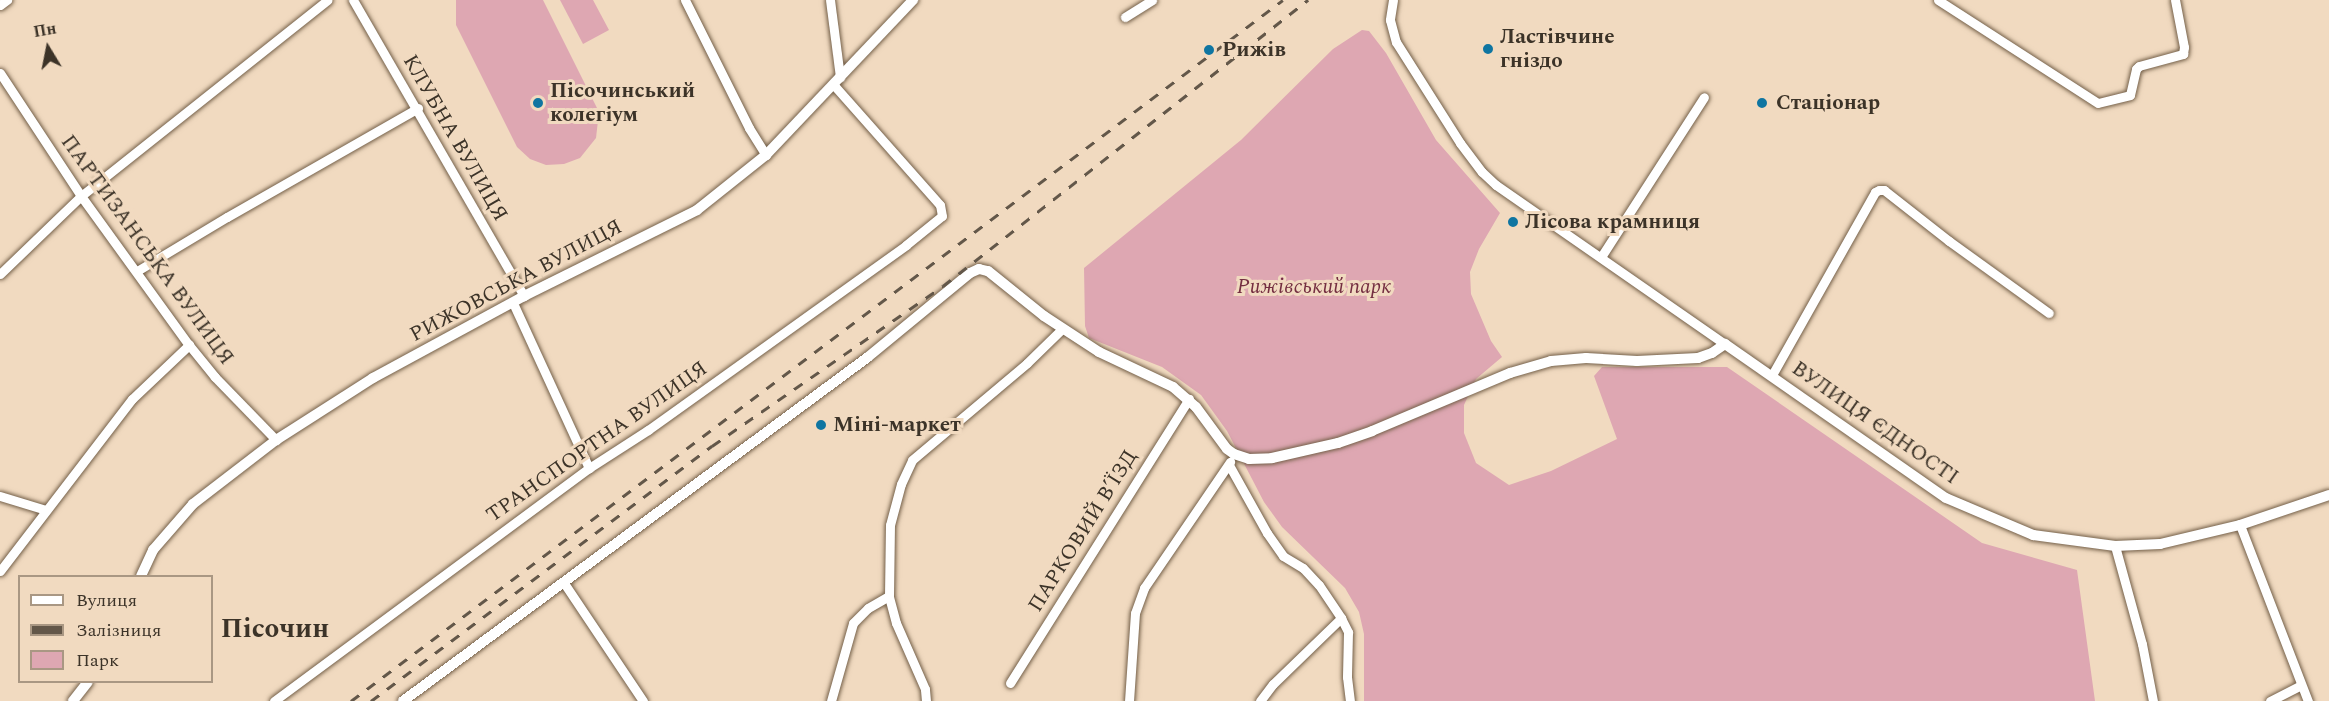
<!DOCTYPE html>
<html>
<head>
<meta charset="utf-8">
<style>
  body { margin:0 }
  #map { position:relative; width:2329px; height:701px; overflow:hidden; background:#f1dac0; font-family:Spectral,serif }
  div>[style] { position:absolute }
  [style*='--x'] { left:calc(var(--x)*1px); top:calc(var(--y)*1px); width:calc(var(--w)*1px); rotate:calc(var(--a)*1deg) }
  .green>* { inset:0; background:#dea7b2 }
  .roads { filter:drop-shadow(0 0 2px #746049) drop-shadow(0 0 2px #746049) }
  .minor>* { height:9px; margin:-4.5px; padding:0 4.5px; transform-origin:4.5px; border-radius:4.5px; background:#fff }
  .tertiary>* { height:10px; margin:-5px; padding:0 5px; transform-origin:5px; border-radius:5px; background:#fff }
  .rail>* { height:3px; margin-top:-1.5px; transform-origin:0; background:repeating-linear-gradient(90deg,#635749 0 10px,transparent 0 20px) }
  .dots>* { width:16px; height:16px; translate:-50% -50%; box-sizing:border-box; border:3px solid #f1dac0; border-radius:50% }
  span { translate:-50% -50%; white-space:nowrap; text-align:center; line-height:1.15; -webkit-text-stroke:6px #f1dac0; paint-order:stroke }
  .poi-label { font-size:21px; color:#3c3328; font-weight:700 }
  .left { translate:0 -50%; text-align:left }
  .street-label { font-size:21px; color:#3c3328 }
  .park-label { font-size:21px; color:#742e41; font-style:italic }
  .district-label { font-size:27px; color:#3c3328; font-weight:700 }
  .legend { position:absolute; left:18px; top:575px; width:195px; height:108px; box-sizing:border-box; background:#f1dac0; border:2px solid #a99783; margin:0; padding:8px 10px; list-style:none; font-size:18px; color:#3c3328 }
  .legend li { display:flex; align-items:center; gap:12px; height:30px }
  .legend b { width:30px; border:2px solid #a99783 }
  .north { position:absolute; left:18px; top:18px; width:60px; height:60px; -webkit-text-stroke:4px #f1dac0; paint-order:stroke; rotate:350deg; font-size:16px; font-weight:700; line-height:24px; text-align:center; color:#3c3328 }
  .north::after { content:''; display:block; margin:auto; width:21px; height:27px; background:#3c3328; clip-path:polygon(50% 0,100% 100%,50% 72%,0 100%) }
</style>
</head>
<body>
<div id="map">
  <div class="green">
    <i style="clip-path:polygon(456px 0,543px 0,599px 112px,596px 138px,580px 158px,564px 164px,546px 165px,530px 159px,517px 147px,456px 25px)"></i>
    <i style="clip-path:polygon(560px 0,593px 0,609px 30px,583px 44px)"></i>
    <i style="clip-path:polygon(1362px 30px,1369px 31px,1386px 53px,1436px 140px,1500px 213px,1479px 249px,1470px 272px,1471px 294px,1491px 341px,1502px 357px,1476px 379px,1464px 405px,1464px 433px,1476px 463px,1509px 485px,1551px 471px,1617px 439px,1594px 376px,1602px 367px,1727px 367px,1982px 543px,2077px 570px,2095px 701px,1364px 701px,1364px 634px,1359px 612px,1345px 588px,1282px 527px,1264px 502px,1227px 431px,1201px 395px,1162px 367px,1089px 338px,1085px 326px,1084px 268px,1241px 140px,1333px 49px)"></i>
  </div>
  <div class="roads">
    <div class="minor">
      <i style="--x:353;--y:0;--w:342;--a:60"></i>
      <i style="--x:685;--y:0;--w:143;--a:63.4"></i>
      <i style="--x:749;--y:128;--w:32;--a:58"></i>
      <i style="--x:830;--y:0;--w:78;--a:82.6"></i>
      <i style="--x:1393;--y:0;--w:20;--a:99"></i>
      <i style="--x:1390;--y:20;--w:23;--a:75"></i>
      <i style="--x:1396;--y:42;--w:120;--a:57.6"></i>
      <i style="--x:1460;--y:143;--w:36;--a:53"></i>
      <i style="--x:1482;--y:172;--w:19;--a:43"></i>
      <i style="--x:1496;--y:185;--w:279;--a:34.8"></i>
      <i style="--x:1938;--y:0;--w:190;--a:32.8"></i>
      <i style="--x:2098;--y:103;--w:33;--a:-14"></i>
      <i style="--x:2130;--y:95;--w:27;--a:-77"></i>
      <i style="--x:2136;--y:69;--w:4;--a:-45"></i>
      <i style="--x:2139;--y:66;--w:46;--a:-15.3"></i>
      <i style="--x:2183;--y:54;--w:7;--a:-82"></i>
      <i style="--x:2184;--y:47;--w:48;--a:-100.8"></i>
      <i style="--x:0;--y:5;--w:9;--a:-36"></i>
      <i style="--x:1125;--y:17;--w:32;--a:-32"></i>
      <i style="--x:0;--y:73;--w:147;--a:56.6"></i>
      <i style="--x:81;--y:196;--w:184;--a:54.1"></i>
      <i style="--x:189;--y:345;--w:41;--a:50.9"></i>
      <i style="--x:215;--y:377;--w:88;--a:45.9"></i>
      <i style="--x:1601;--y:257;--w:190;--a:-57.2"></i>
      <i style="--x:137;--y:271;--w:105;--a:-31"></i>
      <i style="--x:227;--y:217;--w:220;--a:-29.7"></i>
      <i style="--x:0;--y:274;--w:112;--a:-43.9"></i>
      <i style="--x:81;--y:196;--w:315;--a:-38.5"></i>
      <i style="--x:513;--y:303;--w:182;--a:65.3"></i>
      <i style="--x:1772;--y:375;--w:210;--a:-60.6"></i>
      <i style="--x:1875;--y:192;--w:4;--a:-27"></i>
      <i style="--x:1879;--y:190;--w:5;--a:0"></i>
      <i style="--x:1884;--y:190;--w:83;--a:38.1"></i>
      <i style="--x:1949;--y:241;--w:123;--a:35.8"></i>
      <i style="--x:1229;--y:465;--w:78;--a:60.8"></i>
      <i style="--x:1267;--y:533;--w:28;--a:55"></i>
      <i style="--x:1283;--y:556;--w:23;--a:31"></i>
      <i style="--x:1303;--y:568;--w:23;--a:47"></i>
      <i style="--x:1319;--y:585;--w:40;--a:56"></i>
      <i style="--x:1341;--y:618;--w:16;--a:63"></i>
      <i style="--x:1348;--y:632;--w:45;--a:91.3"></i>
      <i style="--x:1347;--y:677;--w:24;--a:83"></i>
      <i style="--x:0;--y:496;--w:48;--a:16.9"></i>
      <i style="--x:2240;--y:525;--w:189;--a:68.9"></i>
      <i style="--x:2115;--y:546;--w:102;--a:74.6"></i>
      <i style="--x:2142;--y:644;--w:58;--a:79.1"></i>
      <i style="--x:0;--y:571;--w:217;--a:-52.5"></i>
      <i style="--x:132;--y:399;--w:79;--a:-43.5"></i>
      <i style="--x:564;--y:583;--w:142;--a:56.2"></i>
      <i style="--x:1010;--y:683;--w:336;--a:-57.8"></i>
      <i style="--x:274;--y:701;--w:392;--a:-36.5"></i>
      <i style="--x:589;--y:468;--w:70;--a:-32.8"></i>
      <i style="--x:648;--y:430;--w:317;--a:-35.6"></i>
      <i style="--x:906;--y:245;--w:46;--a:-38.9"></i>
      <i style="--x:942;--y:216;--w:11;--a:-100"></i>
      <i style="--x:940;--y:205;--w:160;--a:-131.5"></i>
      <i style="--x:831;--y:701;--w:81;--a:-74.2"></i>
      <i style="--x:853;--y:623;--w:21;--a:-45"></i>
      <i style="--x:868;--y:608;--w:24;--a:-30"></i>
      <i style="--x:926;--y:701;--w:12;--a:-95"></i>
      <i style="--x:925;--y:689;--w:72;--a:-113.7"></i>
      <i style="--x:896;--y:623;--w:28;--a:-105"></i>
      <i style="--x:889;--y:596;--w:71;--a:-89.2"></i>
      <i style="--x:890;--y:525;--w:42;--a:-75"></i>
      <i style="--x:901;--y:484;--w:26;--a:-65"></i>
      <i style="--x:912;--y:460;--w:150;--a:-40.1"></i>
      <i style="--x:1027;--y:363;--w:49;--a:-44.2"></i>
      <i style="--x:1129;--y:701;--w:88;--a:-86.1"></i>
      <i style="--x:1135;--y:613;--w:27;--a:-70"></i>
      <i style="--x:1144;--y:588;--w:153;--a:-55.7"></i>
      <i style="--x:1260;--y:701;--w:21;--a:-53"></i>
      <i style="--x:1273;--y:684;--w:95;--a:-44.1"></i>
      <i style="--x:2270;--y:701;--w:34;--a:-27"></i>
    </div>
    <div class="tertiary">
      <i style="--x:141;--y:576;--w:29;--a:-65"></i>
      <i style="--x:153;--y:550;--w:61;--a:-49"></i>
      <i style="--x:193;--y:504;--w:105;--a:-37.6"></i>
      <i style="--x:276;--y:440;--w:115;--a:-32.6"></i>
      <i style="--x:373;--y:378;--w:172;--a:-28.5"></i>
      <i style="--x:524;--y:296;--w:193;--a:-26.4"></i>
      <i style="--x:697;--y:210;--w:88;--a:-38.6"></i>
      <i style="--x:766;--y:155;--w:214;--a:-46.5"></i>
      <i style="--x:73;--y:701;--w:24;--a:-52"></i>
      <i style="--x:403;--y:701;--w:578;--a:-36.49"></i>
      <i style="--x:868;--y:357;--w:132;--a:-39.5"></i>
      <i style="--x:970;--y:273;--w:10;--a:-24"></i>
      <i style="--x:979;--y:269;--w:9;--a:13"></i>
      <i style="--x:988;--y:271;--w:72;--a:38.8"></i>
      <i style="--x:1044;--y:316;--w:66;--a:33.2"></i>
      <i style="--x:1099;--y:352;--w:82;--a:25.3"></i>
      <i style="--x:1173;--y:387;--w:30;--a:41"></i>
      <i style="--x:1196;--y:407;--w:52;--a:53.6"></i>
      <i style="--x:1227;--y:449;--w:9;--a:36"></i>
      <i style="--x:1234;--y:454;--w:16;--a:18"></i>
      <i style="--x:1249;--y:459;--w:23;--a:-2"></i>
      <i style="--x:1272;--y:458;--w:68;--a:-12.8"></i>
      <i style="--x:1338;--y:443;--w:36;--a:-19"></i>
      <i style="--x:1372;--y:431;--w:150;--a:-22.8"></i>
      <i style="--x:1510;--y:373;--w:43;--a:-16.3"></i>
      <i style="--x:1551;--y:361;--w:35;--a:-5"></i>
      <i style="--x:1586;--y:358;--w:51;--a:3.4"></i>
      <i style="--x:1637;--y:361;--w:61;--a:-2.8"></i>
      <i style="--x:1698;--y:358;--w:15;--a:-20"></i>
      <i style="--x:1712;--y:353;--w:16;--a:-35"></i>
      <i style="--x:1725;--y:344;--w:269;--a:34.9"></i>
      <i style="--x:1946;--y:498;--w:95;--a:23"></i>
      <i style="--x:2033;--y:535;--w:83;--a:7.6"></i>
      <i style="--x:2115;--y:546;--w:45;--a:-2.5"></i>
      <i style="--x:2160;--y:544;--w:82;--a:-13.4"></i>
      <i style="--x:2240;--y:525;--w:94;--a:-18.6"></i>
    </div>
  </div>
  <div class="rail">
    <i style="--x:351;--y:701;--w:1166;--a:-36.95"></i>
    <i style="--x:371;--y:701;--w:426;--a:-36.8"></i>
    <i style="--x:712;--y:446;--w:281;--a:-34.7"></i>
    <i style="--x:943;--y:286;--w:464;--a:-38.1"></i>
  </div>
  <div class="dots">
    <i style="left:1488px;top:49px;background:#0f75a1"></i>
    <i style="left:1209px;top:50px;background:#0f75a1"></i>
    <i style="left:538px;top:103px;background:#0f75a1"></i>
    <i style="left:1762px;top:103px;background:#0f75a1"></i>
    <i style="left:1513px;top:222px;background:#0f75a1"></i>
    <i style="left:821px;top:425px;background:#0f75a1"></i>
  </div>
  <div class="poi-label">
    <span class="left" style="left:1500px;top:49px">Ластівчине<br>гніздо</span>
    <span class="left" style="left:1222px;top:50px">Рижів</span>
    <span class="left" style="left:550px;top:103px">Пісочинський<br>колегіум</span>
    <span class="left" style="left:1776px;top:103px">Стаціонар</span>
    <span class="left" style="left:1525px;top:222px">Лісова крамниця</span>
    <span class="left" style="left:833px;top:425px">Міні-маркет</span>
  </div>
  <div class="street-label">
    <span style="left:455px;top:138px;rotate:60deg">КЛУБНА ВУЛИЦЯ</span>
    <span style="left:147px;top:250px;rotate:54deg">ПАРТИЗАНСЬКА ВУЛИЦЯ</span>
    <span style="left:516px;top:281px;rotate:-28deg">РИЖОВСЬКА ВУЛИЦЯ</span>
    <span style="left:1875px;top:423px;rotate:35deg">ВУЛИЦЯ ЄДНОСТІ</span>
    <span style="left:597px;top:442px;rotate:-35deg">ТРАНСПОРТНА ВУЛИЦЯ</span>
    <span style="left:1083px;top:531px;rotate:-58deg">ПАРКОВИЙ В’ЇЗД</span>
  </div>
  <div class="park-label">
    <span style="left:1314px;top:287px">Рижівський парк</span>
  </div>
  <div class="district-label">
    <span style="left:275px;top:630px">Пісочин</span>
  </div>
  <ul class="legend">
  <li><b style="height:8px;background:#fff"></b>Вулиця</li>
  <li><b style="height:8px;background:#635749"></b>Залізниця</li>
  <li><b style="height:16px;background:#dea7b2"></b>Парк</li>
  </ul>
  <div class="north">Пн</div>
</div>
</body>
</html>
